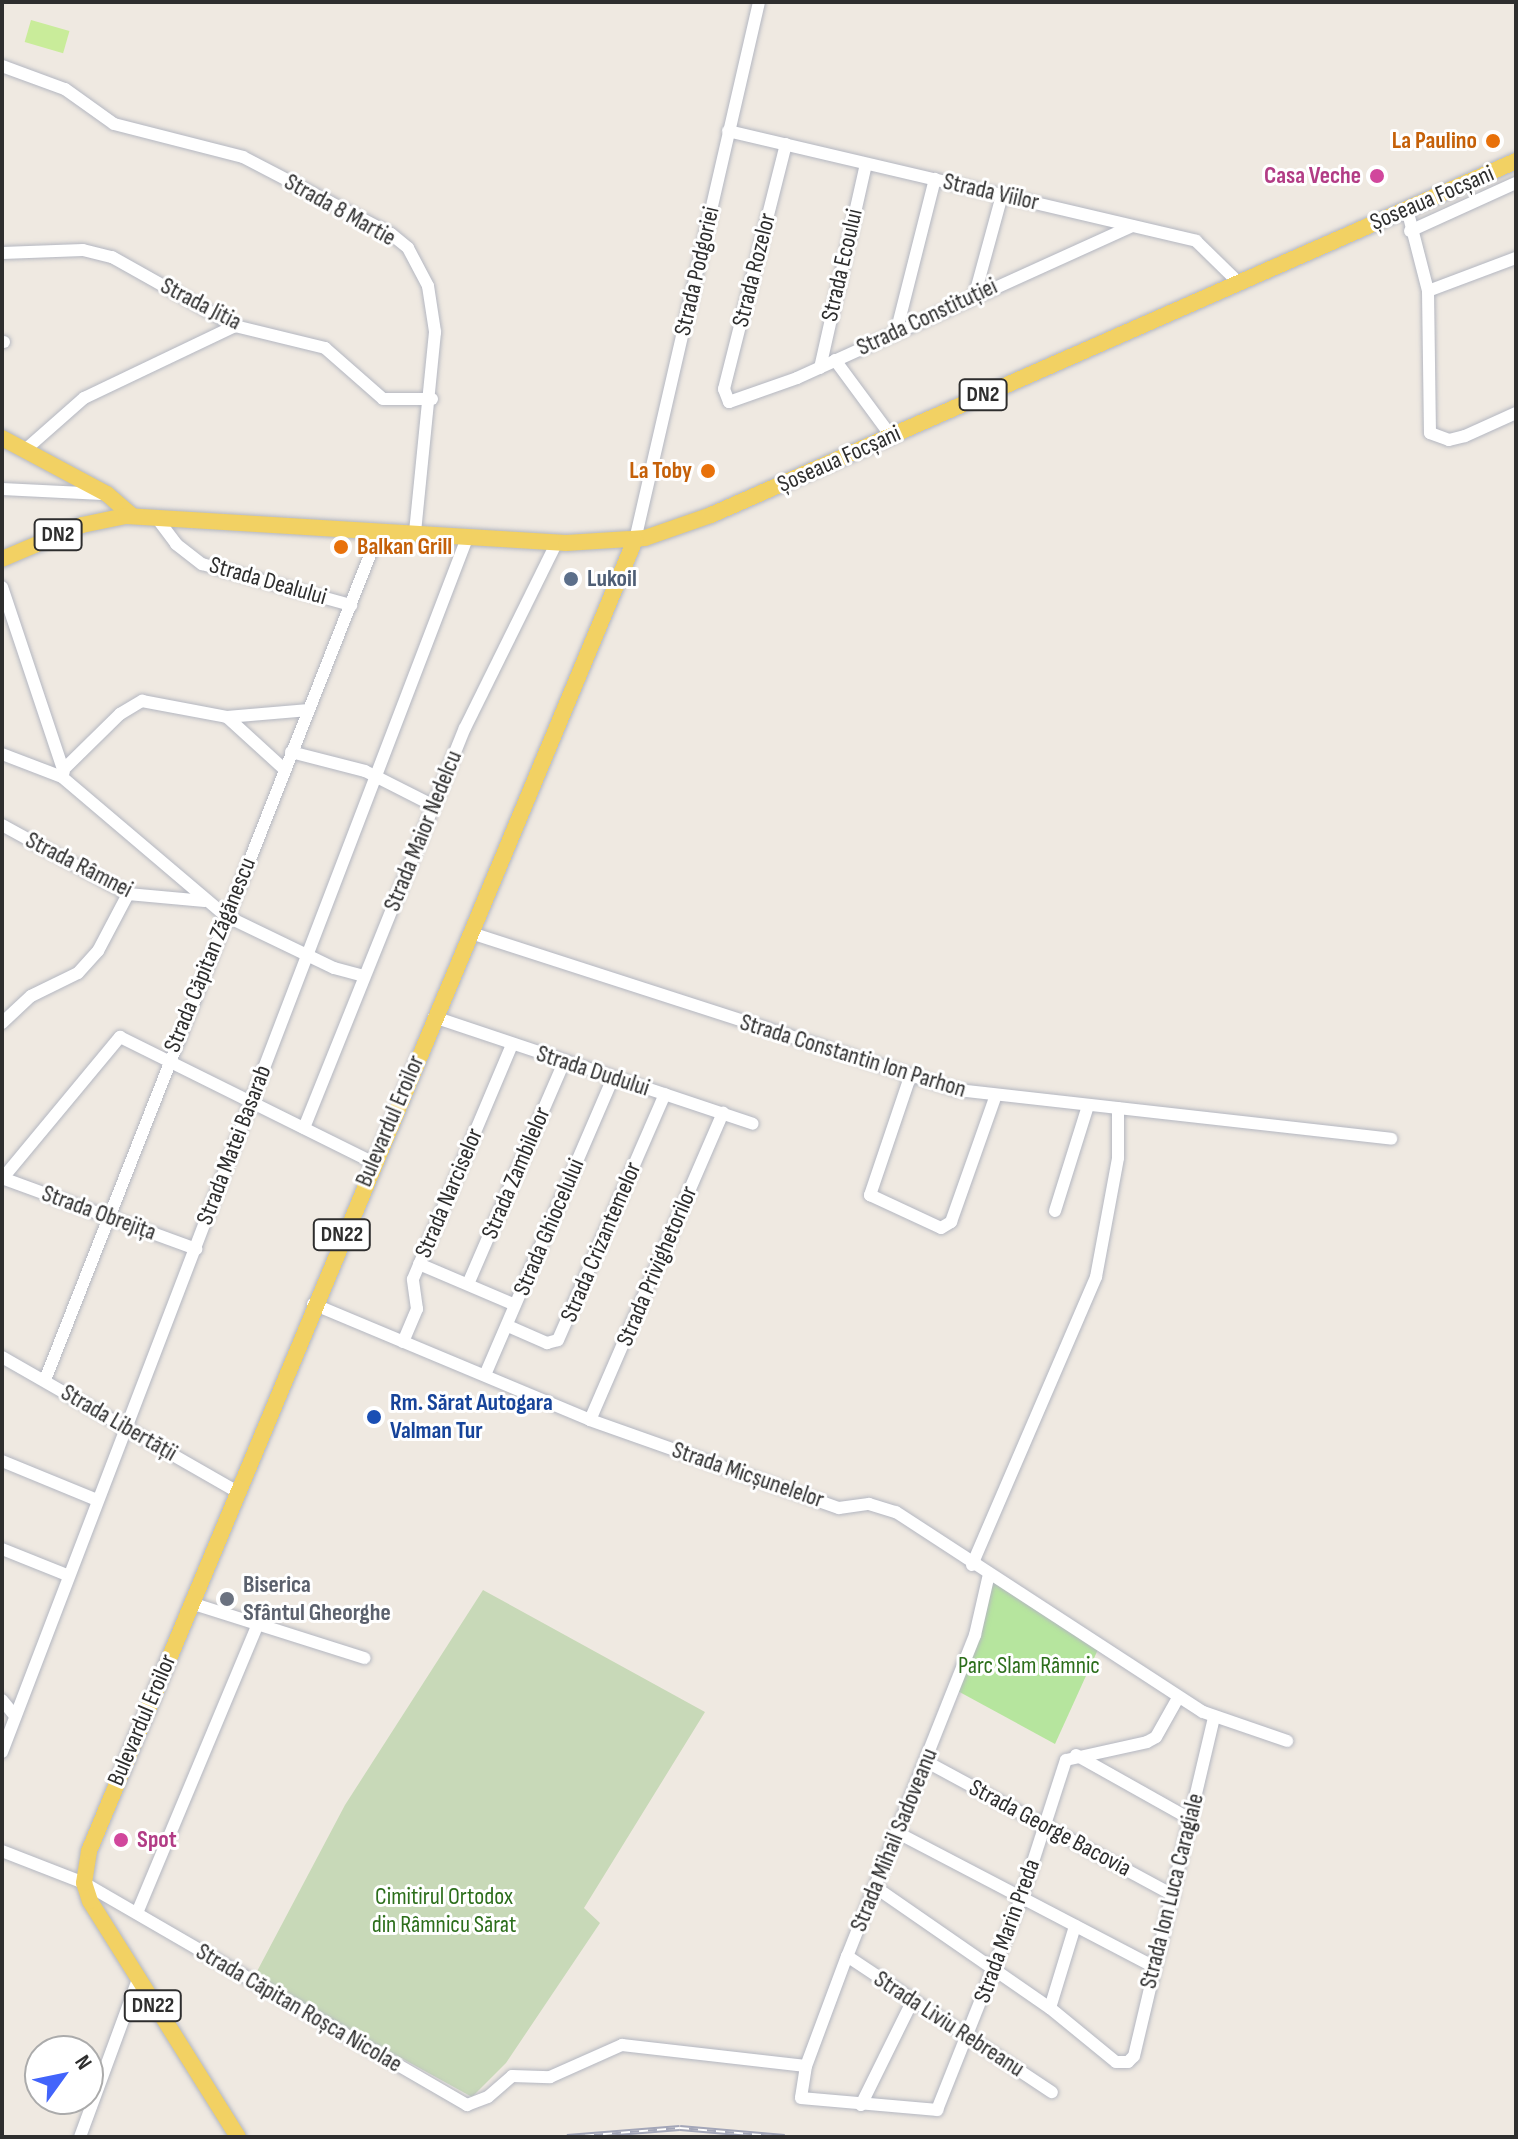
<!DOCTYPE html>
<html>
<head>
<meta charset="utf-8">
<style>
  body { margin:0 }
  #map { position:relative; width:1518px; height:2139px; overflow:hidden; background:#efe9e1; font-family:"Sofia Sans Condensed",sans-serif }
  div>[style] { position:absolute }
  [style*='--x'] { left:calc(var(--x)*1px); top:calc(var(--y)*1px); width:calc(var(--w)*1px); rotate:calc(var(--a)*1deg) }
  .green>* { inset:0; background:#b6e59e }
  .cemetery>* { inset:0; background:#c8d9b8 }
  .pitch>* { inset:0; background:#c9ec9a; transform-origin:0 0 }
  .roads { filter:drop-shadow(0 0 2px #b4b7c1) drop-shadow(0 0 2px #b4b7c1) }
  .minor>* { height:12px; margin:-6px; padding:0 6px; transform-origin:6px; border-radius:6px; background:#fff }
  .major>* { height:16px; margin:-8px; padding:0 8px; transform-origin:8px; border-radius:8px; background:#f2d163 }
  .rail>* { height:6px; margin-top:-3px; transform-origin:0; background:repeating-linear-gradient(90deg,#fff 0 9px,#a3a6b8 0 18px); box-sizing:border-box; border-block:2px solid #a3a6b8 }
  .dots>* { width:22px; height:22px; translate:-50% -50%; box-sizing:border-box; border:4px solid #fff; border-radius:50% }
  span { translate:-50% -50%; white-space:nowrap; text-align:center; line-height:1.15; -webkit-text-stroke:6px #fff; paint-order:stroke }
  .shield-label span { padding:2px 6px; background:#fff; border:2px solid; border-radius:6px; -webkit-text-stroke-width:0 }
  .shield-label { font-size:22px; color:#2e2e2e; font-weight:700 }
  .food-label { font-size:24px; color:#c56008; font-weight:700 }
  .right { translate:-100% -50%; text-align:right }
  .left { translate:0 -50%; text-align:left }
  .hotel-label { font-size:24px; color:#b23c85; font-weight:700 }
  .street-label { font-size:24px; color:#2e2e2e }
  .service-label { font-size:24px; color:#4e5e75; font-weight:700 }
  .transit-label { font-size:24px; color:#164399; font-weight:700 }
  .worship-label { font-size:24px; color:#5b616d; font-weight:700 }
  .park-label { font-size:24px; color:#2c6e1b }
  .frame { position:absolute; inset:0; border:4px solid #2e2e2e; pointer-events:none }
  .north { position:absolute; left:24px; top:2035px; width:80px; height:80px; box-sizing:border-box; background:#fff; border:2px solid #ababab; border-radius:50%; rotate:57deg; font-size:22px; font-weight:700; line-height:32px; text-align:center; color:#2e2e2e }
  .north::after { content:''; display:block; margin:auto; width:28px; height:36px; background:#4264fb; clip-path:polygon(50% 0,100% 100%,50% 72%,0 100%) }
</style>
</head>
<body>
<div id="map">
  <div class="green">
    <i style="clip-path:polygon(989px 1574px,1100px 1645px,1055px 1744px,954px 1689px)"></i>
  </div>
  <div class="cemetery">
    <i style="clip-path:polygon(483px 1590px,705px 1712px,584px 1908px,600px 1923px,506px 2063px,472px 2097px,254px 1977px,345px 1805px)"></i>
  </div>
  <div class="pitch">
    <i style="left:31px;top:20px;width:40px;height:23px;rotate:16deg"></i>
  </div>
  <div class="roads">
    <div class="minor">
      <i style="--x:2;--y:66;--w:67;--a:20.1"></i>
      <i style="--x:65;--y:89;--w:60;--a:35.5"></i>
      <i style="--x:114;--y:124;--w:133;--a:14.3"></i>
      <i style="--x:243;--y:157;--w:167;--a:27.5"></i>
      <i style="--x:391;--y:234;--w:22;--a:39"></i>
      <i style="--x:408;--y:248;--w:43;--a:62.2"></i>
      <i style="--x:428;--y:286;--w:47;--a:81.3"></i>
      <i style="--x:435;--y:332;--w:203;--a:95.7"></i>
      <i style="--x:728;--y:131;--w:481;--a:13.2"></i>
      <i style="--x:1196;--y:241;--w:57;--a:44.3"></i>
      <i style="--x:786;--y:144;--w:253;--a:104.2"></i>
      <i style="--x:724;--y:389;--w:14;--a:69"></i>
      <i style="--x:729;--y:402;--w:72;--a:-19.4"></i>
      <i style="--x:797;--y:378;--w:368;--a:-24.4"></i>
      <i style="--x:1407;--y:209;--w:85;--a:75.6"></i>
      <i style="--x:1428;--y:291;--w:142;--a:89.2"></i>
      <i style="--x:1430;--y:433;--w:20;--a:20"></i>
      <i style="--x:1449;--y:440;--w:16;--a:-14"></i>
      <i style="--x:1465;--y:436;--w:56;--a:-24.3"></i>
      <i style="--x:1410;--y:231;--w:116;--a:-24.4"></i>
      <i style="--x:2;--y:253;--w:81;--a:-2.1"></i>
      <i style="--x:83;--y:250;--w:30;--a:14"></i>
      <i style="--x:112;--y:257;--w:141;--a:29.3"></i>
      <i style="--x:235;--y:326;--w:93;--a:13.7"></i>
      <i style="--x:325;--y:348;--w:77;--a:41.3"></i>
      <i style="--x:383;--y:399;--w:49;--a:0"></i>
      <i style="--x:1428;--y:291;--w:94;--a:-20.6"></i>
      <i style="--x:975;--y:294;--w:103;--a:-74.7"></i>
      <i style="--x:897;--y:329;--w:155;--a:-75.8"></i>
      <i style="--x:2;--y:342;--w:2;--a:0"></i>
      <i style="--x:835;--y:360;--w:94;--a:53.6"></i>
      <i style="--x:820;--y:368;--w:209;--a:-77.3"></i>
      <i style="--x:25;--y:450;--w:79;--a:-41.4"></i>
      <i style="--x:84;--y:398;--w:167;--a:-25.5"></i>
      <i style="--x:2;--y:489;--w:101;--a:2.8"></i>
      <i style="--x:156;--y:517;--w:34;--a:53"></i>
      <i style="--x:176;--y:544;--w:33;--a:38"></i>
      <i style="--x:202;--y:564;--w:155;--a:15.4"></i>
      <i style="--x:635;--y:540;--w:552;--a:-77.02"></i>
      <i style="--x:2;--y:587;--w:195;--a:71.5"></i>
      <i style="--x:227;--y:717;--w:77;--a:42.4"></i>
      <i style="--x:291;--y:752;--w:76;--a:14.4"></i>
      <i style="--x:365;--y:771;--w:75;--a:26.9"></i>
      <i style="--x:2;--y:754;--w:64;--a:21"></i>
      <i style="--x:62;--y:777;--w:215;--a:40.3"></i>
      <i style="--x:226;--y:916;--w:120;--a:25.7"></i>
      <i style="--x:334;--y:968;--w:31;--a:15"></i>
      <i style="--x:66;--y:767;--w:76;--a:-44.5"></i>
      <i style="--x:120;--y:714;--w:26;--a:-31"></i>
      <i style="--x:142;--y:701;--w:86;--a:10.7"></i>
      <i style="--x:227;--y:717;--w:82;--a:-4.9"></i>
      <i style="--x:2;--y:825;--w:144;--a:28.7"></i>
      <i style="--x:128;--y:894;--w:77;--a:5.2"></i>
      <i style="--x:471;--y:933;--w:511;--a:17.9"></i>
      <i style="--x:957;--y:1090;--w:437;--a:6.4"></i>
      <i style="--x:434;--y:1017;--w:336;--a:18.5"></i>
      <i style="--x:2;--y:1023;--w:40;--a:-43"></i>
      <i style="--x:31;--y:996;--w:52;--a:-26.1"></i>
      <i style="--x:78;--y:973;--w:30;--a:-48"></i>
      <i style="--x:98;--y:951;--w:64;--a:-62.2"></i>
      <i style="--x:910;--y:1077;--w:125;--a:108.7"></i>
      <i style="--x:870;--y:1195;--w:78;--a:24.9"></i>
      <i style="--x:941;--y:1228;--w:12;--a:-31"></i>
      <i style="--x:951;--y:1222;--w:132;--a:-70.5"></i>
      <i style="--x:304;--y:1128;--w:431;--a:-68.1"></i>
      <i style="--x:465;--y:728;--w:208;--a:-63.7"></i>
      <i style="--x:2;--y:1178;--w:207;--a:20.1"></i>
      <i style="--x:2;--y:1179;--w:185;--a:-50.3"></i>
      <i style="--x:120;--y:1037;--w:281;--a:26.4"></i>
      <i style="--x:1055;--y:1211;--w:110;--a:-72.6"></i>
      <i style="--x:419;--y:1264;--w:104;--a:23.1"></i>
      <i style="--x:468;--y:1284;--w:242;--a:-66.6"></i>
      <i style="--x:313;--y:1304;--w:300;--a:22.7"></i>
      <i style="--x:590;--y:1420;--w:264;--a:19.5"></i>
      <i style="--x:839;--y:1508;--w:30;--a:-8"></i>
      <i style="--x:869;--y:1504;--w:28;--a:17"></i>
      <i style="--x:896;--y:1512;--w:366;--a:33.1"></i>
      <i style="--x:1203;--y:1712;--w:89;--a:19"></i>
      <i style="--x:508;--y:1326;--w:43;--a:23.6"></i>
      <i style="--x:547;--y:1343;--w:11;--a:-15"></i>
      <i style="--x:558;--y:1340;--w:268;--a:-66.5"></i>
      <i style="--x:403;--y:1342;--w:36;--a:-67"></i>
      <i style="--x:417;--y:1309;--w:30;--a:-98"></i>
      <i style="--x:413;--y:1279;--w:254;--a:-67.1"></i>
      <i style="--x:2;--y:1357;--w:270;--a:29.8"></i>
      <i style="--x:485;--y:1375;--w:323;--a:-66.7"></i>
      <i style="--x:45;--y:1380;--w:911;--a:-68.5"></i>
      <i style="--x:590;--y:1420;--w:335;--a:-66.6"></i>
      <i style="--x:2;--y:1461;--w:103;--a:22.3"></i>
      <i style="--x:2;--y:1549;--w:70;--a:21.8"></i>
      <i style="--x:972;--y:1565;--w:314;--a:-66.7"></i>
      <i style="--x:1096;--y:1277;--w:121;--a:-79.5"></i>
      <i style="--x:1118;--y:1158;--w:50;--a:-90"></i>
      <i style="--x:989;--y:1574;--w:63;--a:102.9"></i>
      <i style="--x:975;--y:1635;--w:346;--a:111.7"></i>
      <i style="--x:847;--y:1956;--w:117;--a:110.4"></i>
      <i style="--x:806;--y:2066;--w:32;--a:99"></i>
      <i style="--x:801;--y:2098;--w:137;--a:5"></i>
      <i style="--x:937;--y:2110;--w:227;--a:-68.3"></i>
      <i style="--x:1021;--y:1899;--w:146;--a:-72.1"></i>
      <i style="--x:1066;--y:1760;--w:83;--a:-12.5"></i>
      <i style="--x:1147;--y:1742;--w:10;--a:-29"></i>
      <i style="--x:1156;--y:1737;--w:45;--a:-60.6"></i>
      <i style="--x:191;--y:1603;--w:182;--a:17.6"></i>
      <i style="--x:2;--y:1700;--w:21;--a:51"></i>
      <i style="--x:2;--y:1752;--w:1300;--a:-69.04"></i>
      <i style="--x:1076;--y:1755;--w:131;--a:29.3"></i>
      <i style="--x:927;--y:1762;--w:280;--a:28.4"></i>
      <i style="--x:898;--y:1833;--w:289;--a:27.6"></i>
      <i style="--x:2;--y:1851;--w:88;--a:21.3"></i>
      <i style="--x:84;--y:1883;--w:443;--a:30.1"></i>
      <i style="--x:467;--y:2105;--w:22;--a:-21"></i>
      <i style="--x:488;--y:2097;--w:32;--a:-41"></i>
      <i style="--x:512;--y:2076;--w:38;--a:2"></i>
      <i style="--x:550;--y:2077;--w:79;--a:-24"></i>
      <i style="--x:622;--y:2045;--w:185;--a:6.5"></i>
      <i style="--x:875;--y:1887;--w:213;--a:34.7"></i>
      <i style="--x:1050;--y:2008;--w:85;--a:39.3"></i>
      <i style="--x:1116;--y:2062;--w:12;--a:0"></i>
      <i style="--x:1128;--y:2062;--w:8;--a:-45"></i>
      <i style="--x:1134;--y:2056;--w:347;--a:-76.7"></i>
      <i style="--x:137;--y:1913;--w:316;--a:-67.3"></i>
      <i style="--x:847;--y:1956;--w:246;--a:33.6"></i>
      <i style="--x:1050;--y:2008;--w:86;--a:-73"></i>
      <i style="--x:861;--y:2105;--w:117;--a:-63.7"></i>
      <i style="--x:80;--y:2137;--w:165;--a:-69.8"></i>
    </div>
    <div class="major">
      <i style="--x:2;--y:438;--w:119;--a:28.1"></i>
      <i style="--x:107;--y:494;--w:33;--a:41"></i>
      <i style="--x:2;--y:559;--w:87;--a:-23"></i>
      <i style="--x:82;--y:525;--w:45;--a:-11.6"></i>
      <i style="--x:126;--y:516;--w:441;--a:3.5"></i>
      <i style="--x:566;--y:543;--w:79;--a:-3.6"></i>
      <i style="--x:645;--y:538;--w:70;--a:-19.2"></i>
      <i style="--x:711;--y:515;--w:879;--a:-23.74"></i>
      <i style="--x:238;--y:2137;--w:279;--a:-122.1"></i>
      <i style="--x:90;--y:1901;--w:19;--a:-108"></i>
      <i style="--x:84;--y:1883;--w:32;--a:-81"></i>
      <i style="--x:89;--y:1851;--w:1420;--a:-67.39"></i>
    </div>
  </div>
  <div class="rail">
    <i style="--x:567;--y:2137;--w:113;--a:-4.6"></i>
    <i style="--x:680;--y:2128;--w:105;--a:4.9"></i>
  </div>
  <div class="dots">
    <i style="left:1493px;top:141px;background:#e8710a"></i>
    <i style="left:1377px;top:176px;background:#d1479c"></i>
    <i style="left:708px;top:471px;background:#e8710a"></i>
    <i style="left:341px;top:547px;background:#e8710a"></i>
    <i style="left:571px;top:579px;background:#5c6f8a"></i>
    <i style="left:374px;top:1417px;background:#1a4fb4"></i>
    <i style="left:227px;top:1599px;background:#6b7280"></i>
    <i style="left:121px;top:1840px;background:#d1479c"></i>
  </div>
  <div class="shield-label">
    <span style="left:983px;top:395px">DN2</span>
    <span style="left:58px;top:535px">DN2</span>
    <span style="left:342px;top:1235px">DN22</span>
    <span style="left:153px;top:2006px">DN22</span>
  </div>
  <div class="food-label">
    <span class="right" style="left:1477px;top:141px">La Paulino</span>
    <span class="right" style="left:692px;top:471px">La Toby</span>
    <span class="left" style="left:357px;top:547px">Balkan Grill</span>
  </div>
  <div class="hotel-label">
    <span class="right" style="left:1361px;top:176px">Casa Veche</span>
    <span class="left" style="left:137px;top:1840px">Spot</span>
  </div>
  <div class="street-label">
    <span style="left:991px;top:192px;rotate:13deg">Strada Viilor</span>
    <span style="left:1432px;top:198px;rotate:-23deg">Șoseaua Focșani</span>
    <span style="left:340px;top:210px;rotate:29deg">Strada 8 Martie</span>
    <span style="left:842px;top:265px;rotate:-77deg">Strada Ecoului</span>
    <span style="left:754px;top:270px;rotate:-76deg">Strada Rozelor</span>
    <span style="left:697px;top:271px;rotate:-77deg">Strada Podgoriei</span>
    <span style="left:201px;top:304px;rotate:27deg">Strada Jitia</span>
    <span style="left:927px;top:317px;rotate:-25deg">Strada Constituției</span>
    <span style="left:839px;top:459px;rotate:-24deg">Șoseaua Focșani</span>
    <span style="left:268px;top:581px;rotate:16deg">Strada Dealului</span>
    <span style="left:423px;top:831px;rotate:-68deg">Strada Maior Nedelcu</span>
    <span style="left:79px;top:865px;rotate:27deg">Strada Râmnei</span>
    <span style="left:210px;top:955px;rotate:-68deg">Strada Căpitan Zăgănescu</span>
    <span style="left:853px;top:1056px;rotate:17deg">Strada Constantin Ion Parhon</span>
    <span style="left:593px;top:1071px;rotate:18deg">Strada Dudului</span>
    <span style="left:390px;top:1121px;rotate:-67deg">Bulevardul Eroilor</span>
    <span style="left:234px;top:1145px;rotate:-69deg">Strada Matei Basarab</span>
    <span style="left:516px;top:1173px;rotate:-67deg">Strada Zambilelor</span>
    <span style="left:449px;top:1193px;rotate:-67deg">Strada Narciselor</span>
    <span style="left:99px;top:1213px;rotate:20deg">Strada Obrejița</span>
    <span style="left:549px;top:1227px;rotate:-67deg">Strada Ghiocelului</span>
    <span style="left:601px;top:1242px;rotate:-67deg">Strada Crizantemelor</span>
    <span style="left:657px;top:1266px;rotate:-67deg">Strada Privighetorilor</span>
    <span style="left:119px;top:1423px;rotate:30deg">Strada Libertății</span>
    <span style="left:748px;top:1475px;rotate:19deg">Strada Micșunelelor</span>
    <span style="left:142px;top:1720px;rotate:-67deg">Bulevardul Eroilor</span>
    <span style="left:1050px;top:1828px;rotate:28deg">Strada George Bacovia</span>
    <span style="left:894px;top:1840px;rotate:-68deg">Strada Mihail Sadoveanu</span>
    <span style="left:1172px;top:1891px;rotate:-76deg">Strada Ion Luca Caragiale</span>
    <span style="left:1007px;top:1931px;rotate:-70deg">Strada Marin Preda</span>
    <span style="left:299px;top:2008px;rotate:30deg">Strada Căpitan Roșca Nicolae</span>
    <span style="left:949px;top:2024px;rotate:33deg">Strada Liviu Rebreanu</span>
  </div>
  <div class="service-label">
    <span class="left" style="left:587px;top:579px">Lukoil</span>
  </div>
  <div class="transit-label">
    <span class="left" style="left:390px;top:1417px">Rm. Sărat Autogara<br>Valman Tur</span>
  </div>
  <div class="worship-label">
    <span class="left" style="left:243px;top:1599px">Biserica<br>Sfântul Gheorghe</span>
  </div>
  <div class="park-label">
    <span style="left:1029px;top:1666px">Parc Slam Râmnic</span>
    <span style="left:444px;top:1911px">Cimitirul Ortodox<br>din Râmnicu Sărat</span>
  </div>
  <div class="frame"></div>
  <div class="north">N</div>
</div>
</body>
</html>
